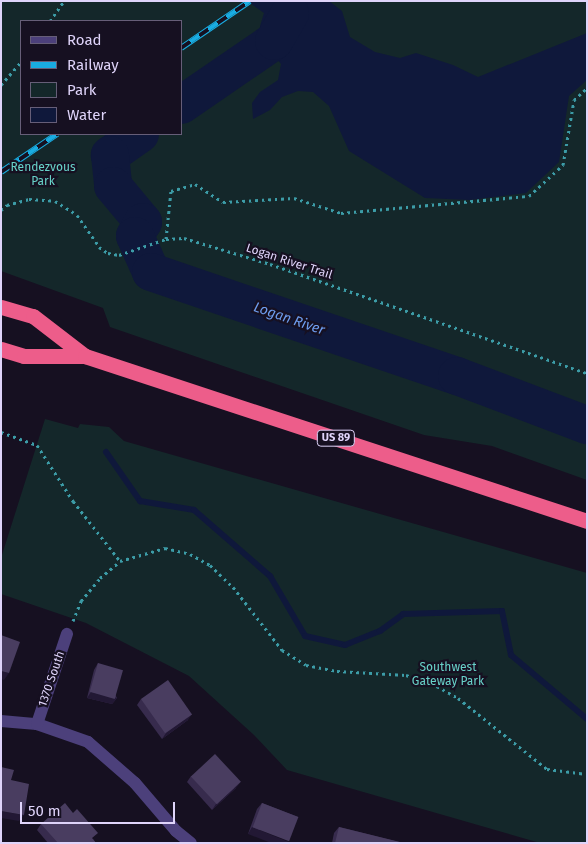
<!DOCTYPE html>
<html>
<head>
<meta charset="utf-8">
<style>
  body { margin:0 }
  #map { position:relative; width:588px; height:844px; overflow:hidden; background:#161021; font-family:"Fira Sans",sans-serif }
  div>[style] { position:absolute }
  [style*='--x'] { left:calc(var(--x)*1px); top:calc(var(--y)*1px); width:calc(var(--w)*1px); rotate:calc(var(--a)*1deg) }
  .green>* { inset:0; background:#14272a }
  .water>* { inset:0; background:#0f183b }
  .stream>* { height:6px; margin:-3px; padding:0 3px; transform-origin:3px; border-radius:3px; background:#0f183b }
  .river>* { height:38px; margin:-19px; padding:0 19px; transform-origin:19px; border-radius:19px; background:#0f183b }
  .path>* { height:3px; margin-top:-1.5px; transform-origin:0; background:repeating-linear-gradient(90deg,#3c9ca7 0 2.5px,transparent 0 6.5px) }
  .minor>* { height:12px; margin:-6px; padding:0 6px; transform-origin:6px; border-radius:6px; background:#4c407b }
  .highway>* { height:15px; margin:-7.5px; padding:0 7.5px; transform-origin:7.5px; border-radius:7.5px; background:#ed5d8a }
  .rail>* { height:5.5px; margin-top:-2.75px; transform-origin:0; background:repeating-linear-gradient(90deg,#161021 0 11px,#19ace2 0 22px); box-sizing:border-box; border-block:1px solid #19ace2 }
  .wall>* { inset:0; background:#372b4d }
  .shaded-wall>* { inset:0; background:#221834 }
  .building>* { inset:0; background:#493d60; transform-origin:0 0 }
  span { translate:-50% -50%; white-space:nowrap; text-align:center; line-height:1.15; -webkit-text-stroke:4.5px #161021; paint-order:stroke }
  .shield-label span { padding:1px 4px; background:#161021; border:1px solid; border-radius:4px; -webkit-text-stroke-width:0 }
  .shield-label { font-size:11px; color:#dfd4fa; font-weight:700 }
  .park-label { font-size:12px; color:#68d2c9 }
  .street-label { font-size:12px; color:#dfd4fa }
  .water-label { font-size:14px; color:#6e9def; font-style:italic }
  .frame { position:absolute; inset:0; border:2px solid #dfd4fa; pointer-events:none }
  .legend { position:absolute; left:20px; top:20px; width:162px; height:115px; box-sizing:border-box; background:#161021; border:1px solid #665e78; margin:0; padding:6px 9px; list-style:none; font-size:15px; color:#dfd4fa }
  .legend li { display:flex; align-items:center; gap:10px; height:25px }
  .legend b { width:25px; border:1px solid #665e78 }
  .scale { position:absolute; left:20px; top:802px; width:155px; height:22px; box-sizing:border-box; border:2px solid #dfd4fa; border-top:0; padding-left:6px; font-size:15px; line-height:18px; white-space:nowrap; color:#dfd4fa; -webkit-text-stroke:4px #161021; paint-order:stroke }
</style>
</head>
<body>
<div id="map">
  <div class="green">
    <i style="clip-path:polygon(evenodd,1px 1px,587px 1px,587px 480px,492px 446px,424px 435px,110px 327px,103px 308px,1px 271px,1px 1px,21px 21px,181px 21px,181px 134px,21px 134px,21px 21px)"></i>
    <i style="clip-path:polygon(45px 419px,78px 428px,80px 424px,109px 427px,124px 441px,587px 573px,587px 843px,540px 843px,287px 770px,254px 735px,189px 676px,86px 623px,1px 594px,1px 558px)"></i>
  </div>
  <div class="water">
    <i style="clip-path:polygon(247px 1px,329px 1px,342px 11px,350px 37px,375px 52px,400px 58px,416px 53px,453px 65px,478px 77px,587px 33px,587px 80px,569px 96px,559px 162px,526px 193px,470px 200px,425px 198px,349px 151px,329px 106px,313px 92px,298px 91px,282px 97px,270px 110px,253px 119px,252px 103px,260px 92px,278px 80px,281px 64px,261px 39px,260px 26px,264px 13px)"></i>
  </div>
  <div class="stream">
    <i style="--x:106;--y:452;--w:60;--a:55.2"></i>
    <i style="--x:140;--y:501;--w:55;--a:9.5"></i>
    <i style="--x:194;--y:510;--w:101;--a:41"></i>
    <i style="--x:270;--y:576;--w:69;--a:59.7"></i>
    <i style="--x:305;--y:636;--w:41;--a:12.7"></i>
    <i style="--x:345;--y:645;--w:38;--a:-22"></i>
    <i style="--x:380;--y:631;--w:29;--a:-36"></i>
    <i style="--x:403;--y:614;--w:99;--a:-1.7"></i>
    <i style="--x:502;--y:611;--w:45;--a:78.4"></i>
    <i style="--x:511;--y:655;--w:99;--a:40.1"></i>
  </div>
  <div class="river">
    <i style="--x:181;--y:105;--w:113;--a:-34.5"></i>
    <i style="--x:274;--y:41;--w:32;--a:-60"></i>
    <i style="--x:140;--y:134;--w:37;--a:145"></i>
    <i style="--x:110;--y:155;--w:31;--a:84"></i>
    <i style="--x:113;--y:186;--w:47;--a:50.2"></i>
    <i style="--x:143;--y:222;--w:16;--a:120"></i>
    <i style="--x:135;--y:236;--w:39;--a:66"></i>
    <i style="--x:151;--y:272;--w:323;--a:18.8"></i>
    <i style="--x:457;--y:376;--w:139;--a:20.7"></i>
  </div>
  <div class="path">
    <i style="--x:50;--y:21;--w:24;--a:-55"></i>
    <i style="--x:1;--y:85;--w:30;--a:-49"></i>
    <i style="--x:1;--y:210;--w:8;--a:-40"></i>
    <i style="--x:7;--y:205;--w:23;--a:-15"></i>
    <i style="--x:29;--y:199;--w:26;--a:4"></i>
    <i style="--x:55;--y:201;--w:26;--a:32"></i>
    <i style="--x:77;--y:215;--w:39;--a:55"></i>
    <i style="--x:99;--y:247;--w:11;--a:34"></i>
    <i style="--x:108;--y:253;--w:11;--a:10"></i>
    <i style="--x:119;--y:255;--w:50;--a:-18.8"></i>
    <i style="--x:166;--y:239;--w:18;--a:-3"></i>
    <i style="--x:184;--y:238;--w:90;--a:16.8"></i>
    <i style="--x:270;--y:264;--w:335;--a:19"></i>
    <i style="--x:166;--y:239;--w:48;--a:-84.1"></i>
    <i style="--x:171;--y:191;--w:25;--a:-16"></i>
    <i style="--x:195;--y:184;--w:33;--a:33"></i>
    <i style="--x:223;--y:202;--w:71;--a:-3.2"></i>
    <i style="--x:294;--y:198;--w:49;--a:17.7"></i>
    <i style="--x:341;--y:213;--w:189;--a:-5.2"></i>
    <i style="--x:529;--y:196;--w:46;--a:-42.4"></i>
    <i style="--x:563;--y:165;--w:66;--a:-80.4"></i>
    <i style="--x:574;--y:100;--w:18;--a:-43"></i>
    <i style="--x:1;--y:432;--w:38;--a:20"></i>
    <i style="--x:37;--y:445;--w:67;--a:57.3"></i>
    <i style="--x:73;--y:501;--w:76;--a:51.9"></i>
    <i style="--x:73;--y:621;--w:22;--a:-68"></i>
    <i style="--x:81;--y:601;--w:30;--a:-50"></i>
    <i style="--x:100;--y:578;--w:26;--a:-40"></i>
    <i style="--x:120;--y:561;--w:47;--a:-16.1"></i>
    <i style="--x:165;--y:548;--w:26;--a:13"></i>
    <i style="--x:190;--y:554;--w:23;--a:29"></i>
    <i style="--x:210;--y:565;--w:32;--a:44"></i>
    <i style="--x:233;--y:587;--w:80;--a:52.1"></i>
    <i style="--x:282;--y:650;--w:28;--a:32"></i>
    <i style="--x:306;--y:665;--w:32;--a:11"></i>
    <i style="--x:337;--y:671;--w:69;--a:3.3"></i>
    <i style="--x:406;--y:675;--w:26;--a:18"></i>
    <i style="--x:431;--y:683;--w:31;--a:29"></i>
    <i style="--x:458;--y:698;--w:114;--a:38.6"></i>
    <i style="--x:547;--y:769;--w:40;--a:7.1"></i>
  </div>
  <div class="minor">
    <i style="--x:1;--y:721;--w:36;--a:5"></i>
    <i style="--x:37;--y:724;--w:54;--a:19.4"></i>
    <i style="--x:88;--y:742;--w:62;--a:41.1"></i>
    <i style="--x:135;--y:783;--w:63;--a:49.5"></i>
    <i style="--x:176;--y:831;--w:19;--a:39"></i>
    <i style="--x:37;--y:724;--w:95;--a:-71.6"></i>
  </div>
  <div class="highway">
    <i style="--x:1;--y:307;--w:33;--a:16"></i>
    <i style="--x:33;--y:316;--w:66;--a:37.6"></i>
    <i style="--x:1;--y:349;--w:24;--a:17"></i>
    <i style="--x:24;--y:356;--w:61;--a:0"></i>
    <i style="--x:85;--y:356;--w:528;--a:18.19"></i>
  </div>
  <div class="rail">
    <i style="--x:181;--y:48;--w:83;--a:-34.3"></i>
    <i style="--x:1;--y:172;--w:68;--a:-34.2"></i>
  </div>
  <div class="wall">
    <i style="clip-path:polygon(98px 663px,117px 698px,112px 704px,87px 698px,94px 670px)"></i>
    <i style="clip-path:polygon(141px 699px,188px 720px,162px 739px,137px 705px)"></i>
    <i style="clip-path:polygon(191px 776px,236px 788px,212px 810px,187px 782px)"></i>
    <i style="clip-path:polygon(262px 803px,298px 817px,248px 834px,257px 809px)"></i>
    <i style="clip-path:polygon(41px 824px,93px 839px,96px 843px,48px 843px,37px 830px)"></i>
    <i style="clip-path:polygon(339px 827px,403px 843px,332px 843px,334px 833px)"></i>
  </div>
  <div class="shaded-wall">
    <i style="clip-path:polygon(1px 671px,9px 673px,4px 680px,1px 679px)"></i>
    <i style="clip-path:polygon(91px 692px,117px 698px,112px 704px,87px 698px)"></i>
    <i style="clip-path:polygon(192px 714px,188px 720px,162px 739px,166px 733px)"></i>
    <i style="clip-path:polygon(241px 782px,236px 788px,212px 810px,216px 804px)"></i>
    <i style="clip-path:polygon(1px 811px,24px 815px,19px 821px,1px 818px)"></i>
    <i style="clip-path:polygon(252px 827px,289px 842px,288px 843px,271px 843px,248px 834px)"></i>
  </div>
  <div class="building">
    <i style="clip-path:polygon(1px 635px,20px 642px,9px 673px,1px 671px)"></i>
    <i style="left:98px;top:663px;width:26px;height:30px;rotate:16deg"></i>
    <i style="left:168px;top:680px;width:42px;height:33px;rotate:55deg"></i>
    <i style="left:215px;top:754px;width:38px;height:33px;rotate:47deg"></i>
    <i style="clip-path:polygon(1px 767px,14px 770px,11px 780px,29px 784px,24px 815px,1px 811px)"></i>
    <i style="clip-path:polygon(65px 803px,73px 813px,77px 809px,98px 833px,92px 838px,96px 843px,58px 843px,41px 824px)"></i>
    <i style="left:262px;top:803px;width:39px;height:26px;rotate:21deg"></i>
    <i style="clip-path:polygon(339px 827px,404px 843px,335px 843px)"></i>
  </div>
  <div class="shield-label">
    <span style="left:336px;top:438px">US 89</span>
  </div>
  <div class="park-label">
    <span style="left:43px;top:175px">Rendezvous<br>Park</span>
    <span style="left:448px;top:675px">Southwest<br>Gateway Park</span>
  </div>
  <div class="street-label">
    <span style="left:289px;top:262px;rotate:18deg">Logan River Trail</span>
    <span style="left:52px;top:679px;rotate:-71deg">1370 South</span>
  </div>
  <div class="water-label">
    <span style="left:289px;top:319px;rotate:19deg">Logan River</span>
  </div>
  <div class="frame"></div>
  <ul class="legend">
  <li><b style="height:6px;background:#4c407b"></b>Road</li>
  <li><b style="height:6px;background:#19ace2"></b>Railway</li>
  <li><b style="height:14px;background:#14272a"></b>Park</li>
  <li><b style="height:14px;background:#0f183b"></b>Water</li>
  </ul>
  <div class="scale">50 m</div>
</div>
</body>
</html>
